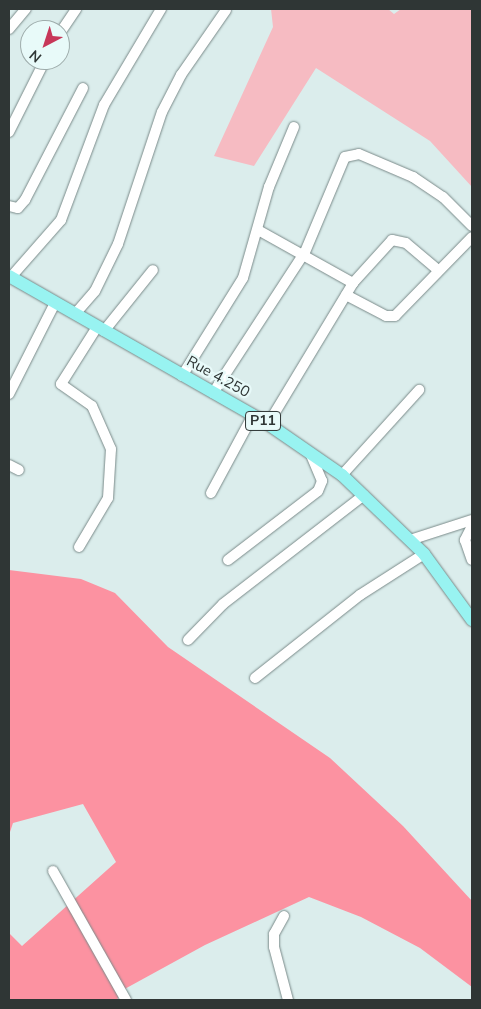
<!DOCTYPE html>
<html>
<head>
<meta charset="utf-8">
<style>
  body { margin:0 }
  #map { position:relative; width:481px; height:1009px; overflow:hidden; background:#dbedec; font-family:"Nunito Sans",sans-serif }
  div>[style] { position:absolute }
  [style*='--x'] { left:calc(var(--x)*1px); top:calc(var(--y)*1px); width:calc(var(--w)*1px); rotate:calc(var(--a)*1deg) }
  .green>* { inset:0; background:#f6bbc2 }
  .forest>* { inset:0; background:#fc92a1 }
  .roads { filter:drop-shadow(0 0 1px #7a8a89) drop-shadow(0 0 1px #7a8a89) }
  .minor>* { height:10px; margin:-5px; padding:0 5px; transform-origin:5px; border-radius:5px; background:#fff }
  .major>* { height:12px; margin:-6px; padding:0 6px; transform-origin:6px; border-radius:6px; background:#98f3f1 }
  span { translate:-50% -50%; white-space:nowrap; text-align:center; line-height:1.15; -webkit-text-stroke:4.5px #e8faf9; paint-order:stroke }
  .shield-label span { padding:1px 4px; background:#e8faf9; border:1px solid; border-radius:4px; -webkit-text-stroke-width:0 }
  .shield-label { font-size:14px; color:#2f3635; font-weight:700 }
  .street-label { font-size:15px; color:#2f3635 }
  .frame { position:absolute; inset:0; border:10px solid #2f3635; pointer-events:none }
  .north { position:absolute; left:20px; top:20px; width:50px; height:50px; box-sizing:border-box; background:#e8faf9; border:1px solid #9eacab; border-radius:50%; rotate:220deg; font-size:14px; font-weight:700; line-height:20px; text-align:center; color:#2f3635 }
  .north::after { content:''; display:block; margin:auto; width:18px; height:22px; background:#c73759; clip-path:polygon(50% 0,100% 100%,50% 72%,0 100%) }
</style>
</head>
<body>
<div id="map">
  <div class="green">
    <i style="clip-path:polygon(271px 9px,388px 9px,394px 14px,401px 9px,472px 9px,472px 187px,430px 141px,316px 68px,254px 166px,214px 156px,273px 27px)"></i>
  </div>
  <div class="forest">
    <i style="clip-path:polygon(9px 570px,81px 579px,115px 593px,168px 647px,330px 758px,403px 826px,472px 901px,472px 987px,420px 948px,361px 917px,309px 897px,205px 945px,121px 991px,117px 1000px,9px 1000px,9px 933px,22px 946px,116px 862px,83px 804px,13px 823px,9px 835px)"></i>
  </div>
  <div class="roads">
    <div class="minor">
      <i style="--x:9;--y:29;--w:26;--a:-50"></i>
      <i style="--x:60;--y:33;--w:29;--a:-56"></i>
      <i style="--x:9;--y:132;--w:80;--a:-63.4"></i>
      <i style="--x:9;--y:206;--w:9;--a:13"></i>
      <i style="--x:18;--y:208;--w:11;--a:-49"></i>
      <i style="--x:25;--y:200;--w:126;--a:-62.6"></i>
      <i style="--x:258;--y:230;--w:109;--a:29.2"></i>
      <i style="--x:11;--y:277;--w:76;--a:-48.7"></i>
      <i style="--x:61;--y:220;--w:123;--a:-69.5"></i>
      <i style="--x:104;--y:105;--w:112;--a:-59.3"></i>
      <i style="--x:346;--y:295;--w:45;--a:27.7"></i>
      <i style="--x:386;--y:316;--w:9;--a:0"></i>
      <i style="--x:395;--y:316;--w:110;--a:-45.7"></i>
      <i style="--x:75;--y:314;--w:30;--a:-49"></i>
      <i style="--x:95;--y:291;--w:52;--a:-63.9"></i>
      <i style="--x:118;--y:244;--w:139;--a:-71.6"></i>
      <i style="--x:162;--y:112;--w:42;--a:-62.8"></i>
      <i style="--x:181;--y:75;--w:79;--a:-55.3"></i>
      <i style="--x:104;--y:331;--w:78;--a:-51.2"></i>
      <i style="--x:182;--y:376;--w:115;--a:-58.1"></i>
      <i style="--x:243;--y:278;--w:95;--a:-74.1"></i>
      <i style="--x:269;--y:187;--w:65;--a:-67.4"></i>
      <i style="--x:213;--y:393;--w:168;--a:-56.9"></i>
      <i style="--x:305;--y:252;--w:103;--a:-67.2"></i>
      <i style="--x:345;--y:157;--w:14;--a:-12"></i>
      <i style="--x:359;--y:154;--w:59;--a:23.1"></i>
      <i style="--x:413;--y:177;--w:36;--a:34"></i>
      <i style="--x:443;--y:197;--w:41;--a:45"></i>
      <i style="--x:9;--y:394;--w:102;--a:-63.2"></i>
      <i style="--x:268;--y:424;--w:165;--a:-58.9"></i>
      <i style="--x:353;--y:283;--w:58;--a:-47.8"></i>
      <i style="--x:392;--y:240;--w:14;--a:12"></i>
      <i style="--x:406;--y:243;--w:42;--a:40.2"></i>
      <i style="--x:9;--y:465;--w:11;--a:27"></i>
      <i style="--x:342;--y:475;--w:115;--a:-47.8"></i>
      <i style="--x:211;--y:493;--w:89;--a:-61.7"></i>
      <i style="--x:472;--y:526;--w:16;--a:117"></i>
      <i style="--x:465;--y:540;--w:21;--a:71"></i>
      <i style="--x:410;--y:540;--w:65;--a:-17.9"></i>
      <i style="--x:79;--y:547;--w:57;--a:-59.4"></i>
      <i style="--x:108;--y:498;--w:49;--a:-86.5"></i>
      <i style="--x:111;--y:449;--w:47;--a:-113.8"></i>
      <i style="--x:92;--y:406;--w:38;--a:-145"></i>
      <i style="--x:61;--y:384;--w:67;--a:-57.7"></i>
      <i style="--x:228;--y:560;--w:113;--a:-37.5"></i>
      <i style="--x:318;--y:491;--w:11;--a:-68"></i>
      <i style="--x:322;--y:481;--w:30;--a:-113"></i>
      <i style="--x:188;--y:640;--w:50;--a:-45.8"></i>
      <i style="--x:223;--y:604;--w:178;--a:-37.7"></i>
      <i style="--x:255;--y:678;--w:134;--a:-38.3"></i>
      <i style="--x:360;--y:595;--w:76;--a:-32.6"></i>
      <i style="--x:53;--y:871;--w:148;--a:60.5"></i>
      <i style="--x:284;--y:916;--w:21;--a:119"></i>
      <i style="--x:274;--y:934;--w:13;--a:90"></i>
      <i style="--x:274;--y:947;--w:55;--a:75.2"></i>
    </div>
    <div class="major">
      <i style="--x:9;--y:276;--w:298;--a:29.7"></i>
      <i style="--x:268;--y:424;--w:90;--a:34.6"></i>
      <i style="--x:342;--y:475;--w:114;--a:43.9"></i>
      <i style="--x:424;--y:554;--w:82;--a:54"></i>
    </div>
  </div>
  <div class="shield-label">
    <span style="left:263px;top:421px">P11</span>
  </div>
  <div class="street-label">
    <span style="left:218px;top:377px;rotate:29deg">Rue 4.250</span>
  </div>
  <div class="frame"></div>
  <div class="north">N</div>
</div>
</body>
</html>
